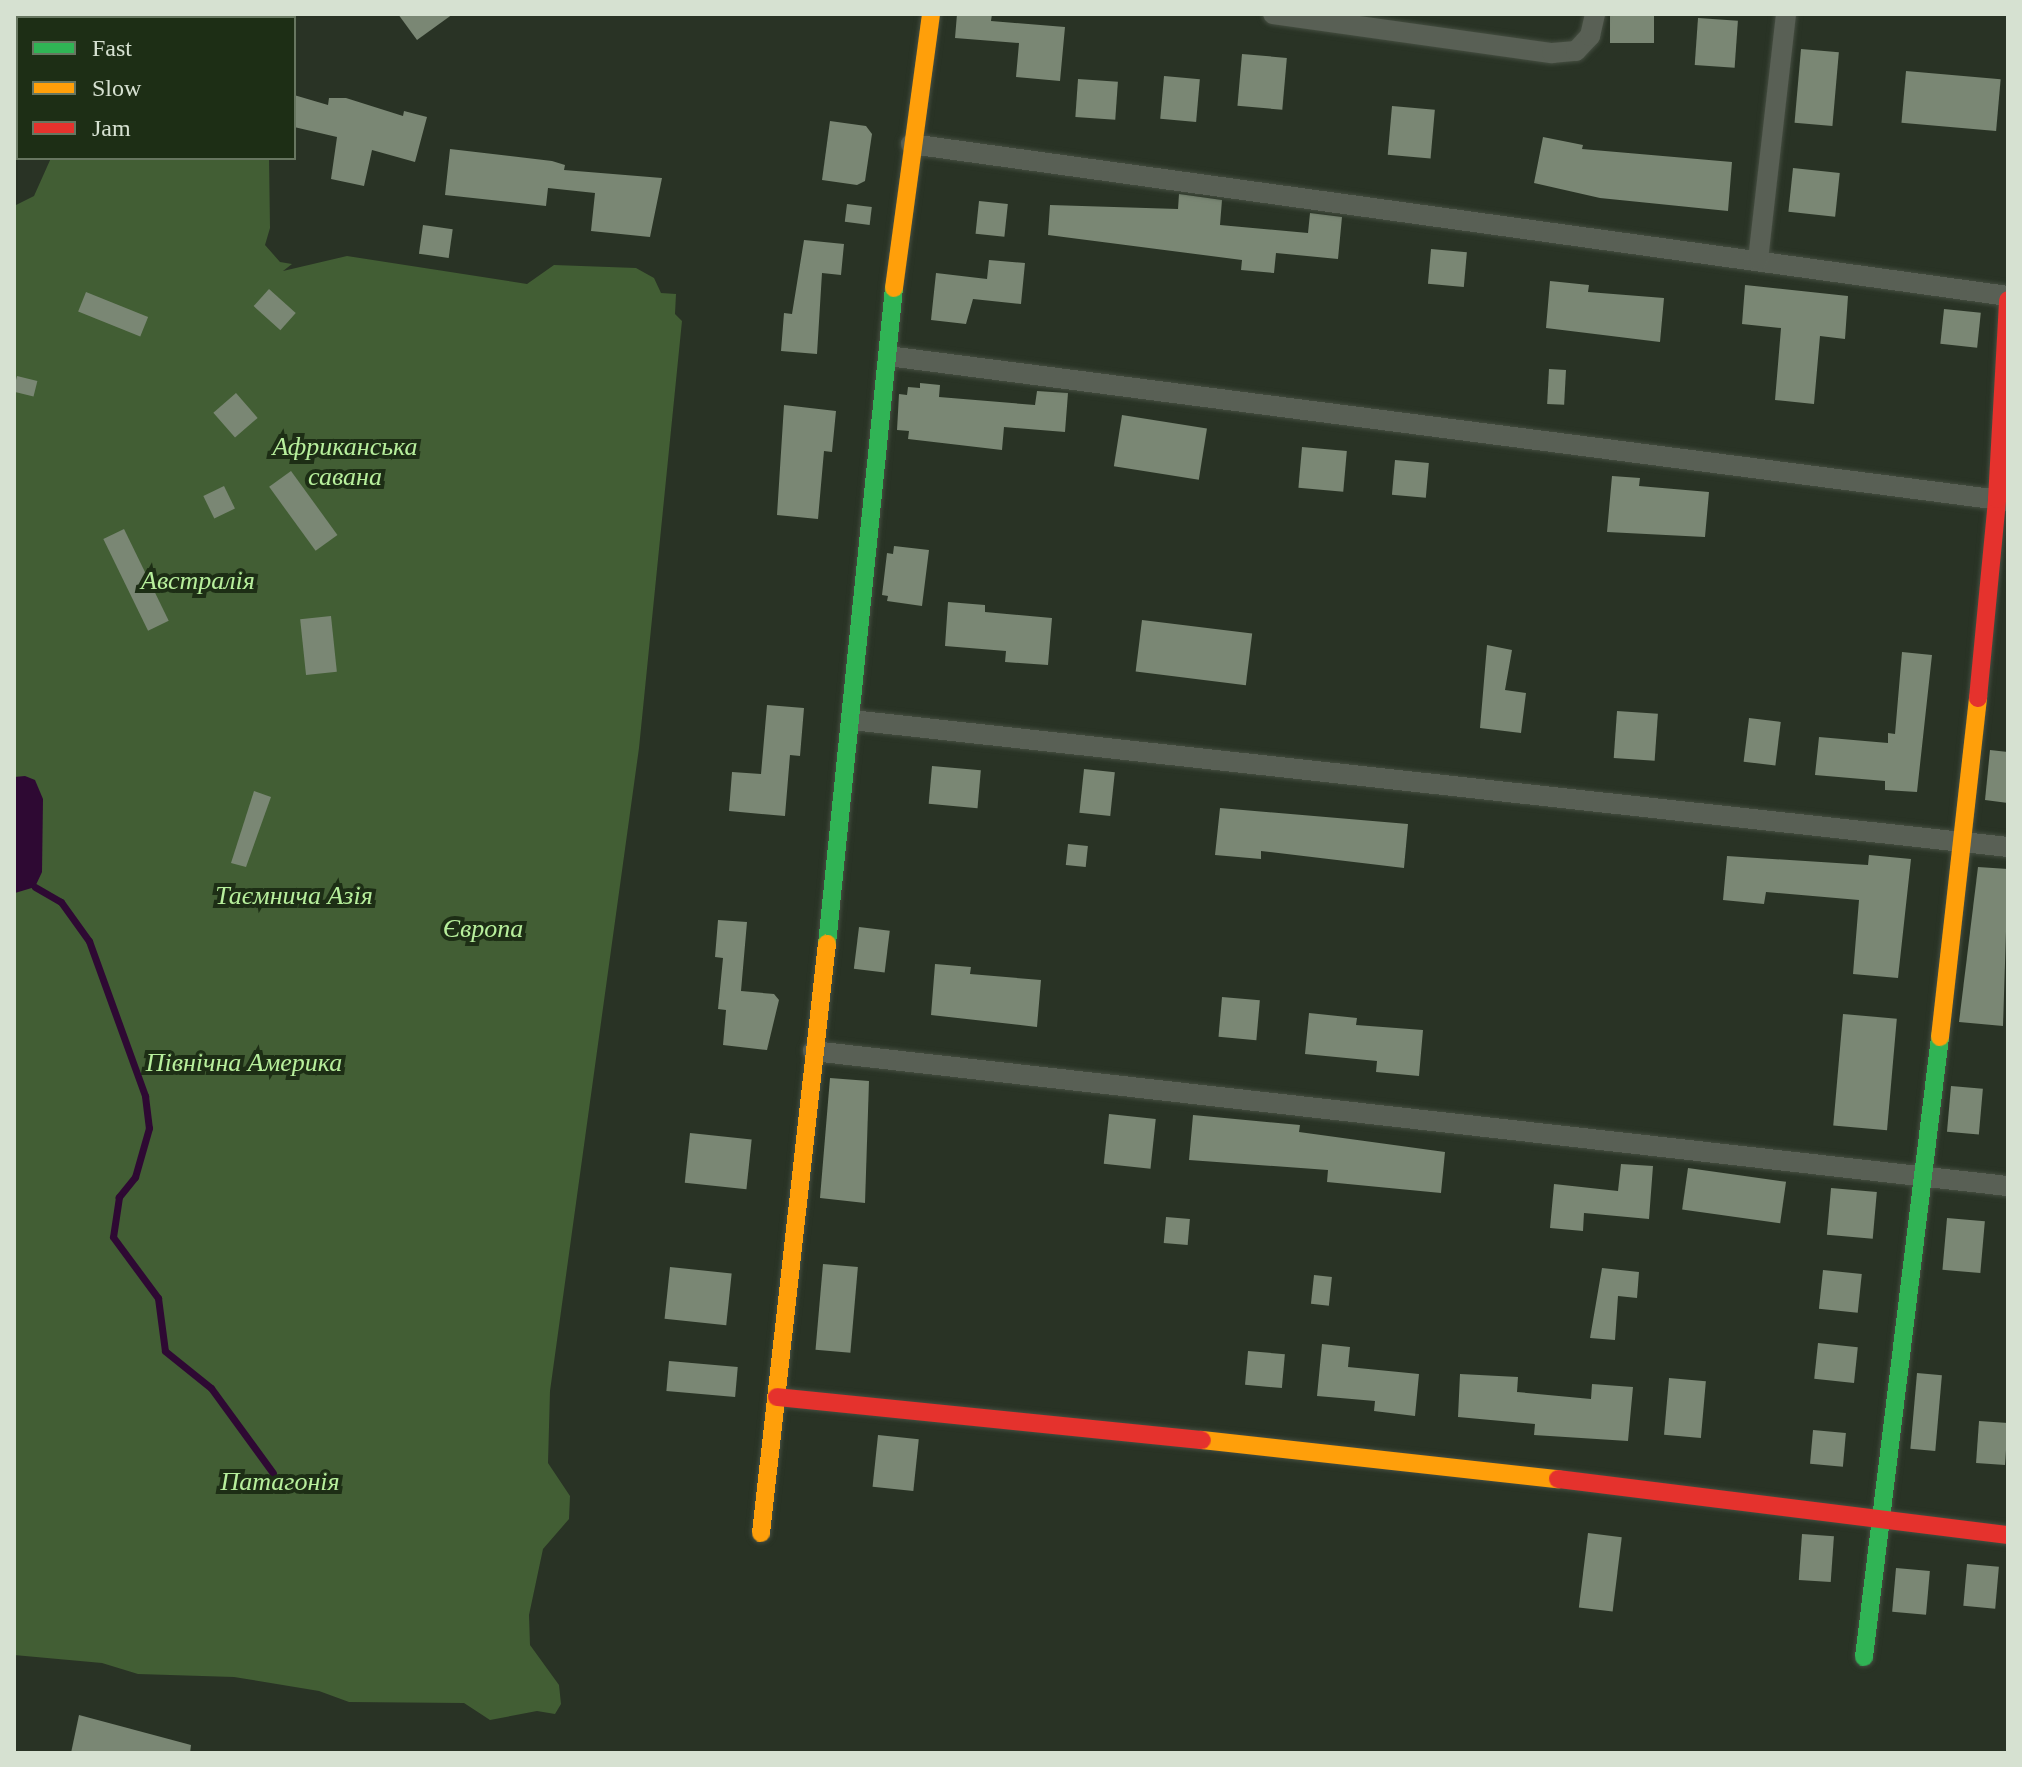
<!DOCTYPE html>
<html>
<head>
<meta charset="utf-8">
<style>
  body { margin:0 }
  #map { position:relative; width:2022px; height:1767px; overflow:hidden; background:#293325; font-family:Georgia,serif }
  div>[style] { position:absolute }
  [style*='--x'] { left:calc(var(--x)*1px); top:calc(var(--y)*1px); width:calc(var(--w)*1px); rotate:calc(var(--a)*1deg) }
  .green>* { inset:0; background:#425e34 }
  .water>* { inset:0; background:#2e0933 }
  .stream>* { height:7px; margin:-3.5px; padding:0 3.5px; transform-origin:3.5px; border-radius:3.5px; background:#2e0933 }
  .building>* { inset:0; background:#7a8774; transform-origin:0 0 }
  .roads { filter:drop-shadow(0 0 2px #454e41) drop-shadow(0 0 2px #454e41) }
  .street>* { height:20px; margin:-10px; padding:0 10px; transform-origin:10px; border-radius:10px; background:#596055 }
  .fast>* { height:18px; margin:-9px; padding:0 9px; transform-origin:9px; border-radius:9px; background:#30b455 }
  .slow>* { height:18px; margin:-9px; padding:0 9px; transform-origin:9px; border-radius:9px; background:#ff9f0a }
  .jam>* { height:18px; margin:-9px; padding:0 9px; transform-origin:9px; border-radius:9px; background:#e5322d }
  span { translate:-50% -50%; white-space:nowrap; text-align:center; line-height:1.15; -webkit-text-stroke:8px #1d2e15; paint-order:stroke }
  .park-label { font-size:26px; color:#b7ef9c; font-style:italic }
  .frame { position:absolute; inset:0; border:16px solid #d6e1d1; pointer-events:none }
  .legend { position:absolute; left:16px; top:16px; width:280px; height:144px; box-sizing:border-box; background:#1d2e15; border:2px solid #677660; margin:0; padding:10px 14px; list-style:none; font-size:24px; color:#d6e1d1 }
  .legend li { display:flex; align-items:center; gap:16px; height:40px }
  .legend b { width:40px; border:2px solid #677660 }
</style>
</head>
<body>
<div id="map">
  <div class="green">
    <i style="clip-path:polygon(51px 158px,269px 158px,270px 228px,265px 245px,280px 262px,292px 264px,283px 271px,347px 256px,527px 284px,554px 265px,636px 268px,654px 278px,661px 293px,676px 294px,675px 314px,682px 321px,639px 748px,550px 1391px,548px 1463px,570px 1496px,569px 1519px,543px 1549px,529px 1615px,530px 1645px,559px 1685px,561px 1704px,555px 1714px,537px 1711px,490px 1720px,464px 1703px,349px 1702px,319px 1691px,234px 1677px,138px 1674px,102px 1663px,14px 1655px,14px 206px,34px 196px)"></i>
  </div>
  <div class="water">
    <i style="clip-path:polygon(25px 776px,35px 780px,43px 799px,42px 872px,35px 887px,15px 893px,14px 777px)"></i>
  </div>
  <div class="stream">
    <i style="--x:35;--y:887;--w:30;--a:30"></i>
    <i style="--x:61;--y:902;--w:48;--a:54.3"></i>
    <i style="--x:89;--y:941;--w:165;--a:70.1"></i>
    <i style="--x:145;--y:1096;--w:32;--a:83"></i>
    <i style="--x:149;--y:1128;--w:51;--a:105.9"></i>
    <i style="--x:135;--y:1177;--w:26;--a:129"></i>
    <i style="--x:119;--y:1197;--w:40;--a:98.5"></i>
    <i style="--x:113;--y:1237;--w:76;--a:53.6"></i>
    <i style="--x:158;--y:1298;--w:53;--a:82.5"></i>
    <i style="--x:165;--y:1351;--w:59;--a:38.8"></i>
    <i style="--x:211;--y:1388;--w:105;--a:53.9"></i>
  </div>
  <div class="building">
    <i style="clip-path:polygon(398px 14px,453px 14px,417px 40px)"></i>
    <i style="clip-path:polygon(957px 14px,992px 14px,991px 21px,1065px 27px,1060px 81px,1016px 77px,1019px 43px,955px 38px)"></i>
    <i style="left:1610px;top:14px;width:44px;height:29px"></i>
    <i style="left:1698px;top:18px;width:40px;height:47px;rotate:4deg"></i>
    <i style="left:1801px;top:49px;width:38px;height:74px;rotate:5deg"></i>
    <i style="left:1242px;top:54px;width:45px;height:52px;rotate:5deg"></i>
    <i style="left:1906px;top:71px;width:95px;height:52px;rotate:5deg"></i>
    <i style="left:1164px;top:76px;width:36px;height:43px;rotate:5deg"></i>
    <i style="left:1078px;top:79px;width:40px;height:38px;rotate:4deg"></i>
    <i style="clip-path:polygon(294px 95px,328px 105px,329px 98px,346px 98px,403px 116px,404px 111px,427px 117px,415px 162px,372px 150px,364px 186px,331px 179px,337px 137px,294px 127px)"></i>
    <i style="left:1392px;top:106px;width:43px;height:49px;rotate:5deg"></i>
    <i style="clip-path:polygon(830px 121px,866px 126px,872px 134px,865px 181px,857px 185px,822px 180px)"></i>
    <i style="clip-path:polygon(1543px 137px,1583px 145px,1582px 149px,1732px 162px,1728px 211px,1600px 198px,1534px 183px)"></i>
    <i style="clip-path:polygon(450px 149px,552px 161px,565px 165px,564px 170px,662px 178px,650px 237px,591px 231px,595px 193px,548px 188px,546px 206px,445px 195px)"></i>
    <i style="left:1793px;top:168px;width:47px;height:44px;rotate:6deg"></i>
    <i style="clip-path:polygon(1179px 194px,1222px 200px,1220px 225px,1308px 233px,1310px 213px,1342px 217px,1338px 259px,1276px 253px,1274px 273px,1241px 270px,1242px 260px,1048px 235px,1050px 205px,1178px 209px)"></i>
    <i style="left:979px;top:201px;width:29px;height:33px;rotate:6deg"></i>
    <i style="left:847px;top:204px;width:25px;height:18px;rotate:7deg"></i>
    <i style="left:423px;top:225px;width:30px;height:29px;rotate:8deg"></i>
    <i style="clip-path:polygon(804px 240px,844px 244px,841px 275px,822px 273px,817px 354px,781px 351px,784px 313px,792px 314px)"></i>
    <i style="left:1431px;top:249px;width:36px;height:35px;rotate:5deg"></i>
    <i style="clip-path:polygon(989px 260px,1025px 263px,1021px 304px,973px 299px,966px 324px,931px 320px,936px 273px,987px 279px)"></i>
    <i style="clip-path:polygon(1550px 281px,1589px 285px,1588px 292px,1664px 298px,1660px 342px,1546px 328px)"></i>
    <i style="clip-path:polygon(1745px 285px,1848px 296px,1845px 339px,1820px 336px,1814px 404px,1775px 400px,1781px 328px,1742px 324px)"></i>
    <i style="left:269px;top:289px;width:36px;height:23px;rotate:42deg"></i>
    <i style="left:86px;top:292px;width:67px;height:21px;rotate:22deg"></i>
    <i style="left:1944px;top:309px;width:37px;height:35px;rotate:6deg"></i>
    <i style="left:1549px;top:369px;width:17px;height:35px;rotate:3deg"></i>
    <i style="left:17px;top:376px;width:21px;height:16px;rotate:14deg"></i>
    <i style="clip-path:polygon(920px 383px,940px 385px,939px 397px,1035px 405px,1037px 391px,1068px 393px,1065px 432px,1004px 427px,1002px 450px,908px 439px,909px 431px,897px 430px,899px 394px,907px 395px,908px 387px,920px 388px)"></i>
    <i style="left:236px;top:393px;width:33px;height:30px;rotate:49deg"></i>
    <i style="clip-path:polygon(784px 405px,836px 411px,832px 452px,824px 451px,818px 519px,777px 515px)"></i>
    <i style="left:1122px;top:415px;width:86px;height:52px;rotate:9deg"></i>
    <i style="left:1302px;top:447px;width:45px;height:41px;rotate:5deg"></i>
    <i style="left:1395px;top:460px;width:34px;height:35px;rotate:5deg"></i>
    <i style="left:291px;top:471px;width:79px;height:27px;rotate:54deg"></i>
    <i style="clip-path:polygon(1612px 476px,1640px 478px,1639px 486px,1709px 492px,1705px 537px,1607px 532px)"></i>
    <i style="left:224px;top:486px;width:25px;height:23px;rotate:64deg"></i>
    <i style="left:124px;top:529px;width:102px;height:23px;rotate:64deg"></i>
    <i style="clip-path:polygon(894px 546px,929px 550px,922px 606px,887px 601px,888px 596px,882px 595px,887px 553px,893px 554px)"></i>
    <i style="clip-path:polygon(948px 602px,985px 605px,985px 612px,1052px 618px,1048px 665px,1005px 662px,1006px 651px,945px 646px)"></i>
    <i style="left:331px;top:616px;width:56px;height:31px;rotate:84deg"></i>
    <i style="left:1142px;top:620px;width:111px;height:52px;rotate:7deg"></i>
    <i style="clip-path:polygon(1487px 645px,1512px 650px,1505px 690px,1526px 693px,1521px 733px,1480px 728px)"></i>
    <i style="clip-path:polygon(1902px 652px,1932px 655px,1917px 792px,1885px 790px,1885px 781px,1815px 775px,1819px 737px,1888px 743px,1888px 733px,1895px 734px)"></i>
    <i style="clip-path:polygon(767px 705px,804px 708px,800px 756px,790px 755px,785px 816px,729px 811px,732px 772px,761px 774px)"></i>
    <i style="left:1617px;top:711px;width:41px;height:47px;rotate:4deg"></i>
    <i style="left:1749px;top:718px;width:32px;height:44px;rotate:7deg"></i>
    <i style="clip-path:polygon(1990px 750px,2008px 752px,2008px 803px,1985px 800px)"></i>
    <i style="left:932px;top:766px;width:49px;height:38px;rotate:5deg"></i>
    <i style="left:1084px;top:769px;width:31px;height:44px;rotate:6deg"></i>
    <i style="clip-path:polygon(254px 791px,271px 797px,246px 867px,231px 863px)"></i>
    <i style="clip-path:polygon(1220px 808px,1408px 824px,1404px 868px,1261px 851px,1261px 859px,1215px 855px)"></i>
    <i style="left:1068px;top:844px;width:20px;height:21px;rotate:6deg"></i>
    <i style="clip-path:polygon(1869px 855px,1911px 859px,1898px 978px,1853px 974px,1859px 900px,1766px 892px,1764px 904px,1723px 900px,1727px 856px,1868px 865px)"></i>
    <i style="clip-path:polygon(1978px 867px,2008px 869px,2003px 1026px,1959px 1022px)"></i>
    <i style="clip-path:polygon(718px 920px,747px 922px,741px 991px,774px 994px,779px 1000px,767px 1050px,723px 1045px,726px 1010px,718px 1009px,723px 958px,715px 957px)"></i>
    <i style="left:859px;top:927px;width:31px;height:42px;rotate:7deg"></i>
    <i style="clip-path:polygon(935px 964px,971px 967px,970px 974px,1041px 980px,1037px 1027px,931px 1015px)"></i>
    <i style="left:1222px;top:997px;width:38px;height:40px;rotate:5deg"></i>
    <i style="clip-path:polygon(1309px 1013px,1357px 1018px,1356px 1025px,1423px 1030px,1419px 1076px,1376px 1072px,1377px 1061px,1305px 1054px)"></i>
    <i style="left:1843px;top:1014px;width:54px;height:112px;rotate:5deg"></i>
    <i style="clip-path:polygon(830px 1078px,869px 1081px,865px 1203px,820px 1198px)"></i>
    <i style="left:1951px;top:1086px;width:32px;height:46px;rotate:5deg"></i>
    <i style="left:1109px;top:1114px;width:47px;height:50px;rotate:6deg"></i>
    <i style="clip-path:polygon(1193px 1115px,1300px 1125px,1299px 1132px,1445px 1152px,1441px 1193px,1327px 1182px,1328px 1170px,1189px 1160px)"></i>
    <i style="left:690px;top:1133px;width:62px;height:50px;rotate:6deg"></i>
    <i style="clip-path:polygon(1621px 1164px,1653px 1166px,1649px 1219px,1584px 1213px,1583px 1231px,1550px 1228px,1554px 1184px,1618px 1191px)"></i>
    <i style="left:1688px;top:1168px;width:99px;height:42px;rotate:8deg"></i>
    <i style="left:1831px;top:1188px;width:46px;height:47px;rotate:5deg"></i>
    <i style="left:1166px;top:1217px;width:24px;height:26px;rotate:5deg"></i>
    <i style="left:1947px;top:1218px;width:38px;height:52px;rotate:5deg"></i>
    <i style="left:823px;top:1264px;width:35px;height:86px;rotate:5deg"></i>
    <i style="left:670px;top:1267px;width:62px;height:52px;rotate:6deg"></i>
    <i style="clip-path:polygon(1602px 1268px,1639px 1272px,1637px 1298px,1618px 1296px,1615px 1340px,1590px 1338px)"></i>
    <i style="left:1823px;top:1270px;width:39px;height:39px;rotate:6deg"></i>
    <i style="left:1314px;top:1275px;width:18px;height:29px;rotate:6deg"></i>
    <i style="left:1818px;top:1343px;width:40px;height:36px;rotate:6deg"></i>
    <i style="clip-path:polygon(1322px 1344px,1350px 1347px,1348px 1367px,1419px 1374px,1415px 1416px,1374px 1411px,1375px 1401px,1317px 1396px)"></i>
    <i style="left:1248px;top:1351px;width:37px;height:34px;rotate:5deg"></i>
    <i style="left:669px;top:1361px;width:69px;height:30px;rotate:5deg"></i>
    <i style="left:1917px;top:1373px;width:25px;height:76px;rotate:5deg"></i>
    <i style="clip-path:polygon(1460px 1374px,1518px 1377px,1517px 1392px,1591px 1399px,1592px 1384px,1633px 1387px,1628px 1441px,1534px 1435px,1535px 1424px,1458px 1417px)"></i>
    <i style="left:1669px;top:1378px;width:37px;height:57px;rotate:5deg"></i>
    <i style="left:1979px;top:1421px;width:29px;height:42px;rotate:4deg"></i>
    <i style="left:1813px;top:1430px;width:33px;height:34px;rotate:5deg"></i>
    <i style="left:878px;top:1435px;width:41px;height:52px;rotate:6deg"></i>
    <i style="left:1588px;top:1533px;width:34px;height:75px;rotate:7deg"></i>
    <i style="left:1802px;top:1534px;width:32px;height:46px;rotate:4deg"></i>
    <i style="left:1967px;top:1564px;width:32px;height:42px;rotate:5deg"></i>
    <i style="left:1896px;top:1568px;width:34px;height:44px;rotate:5deg"></i>
    <i style="clip-path:polygon(79px 1715px,191px 1745px,190px 1753px,71px 1753px)"></i>
  </div>
  <div class="roads">
    <div class="street">
      <i style="--x:1273;--y:14;--w:282;--a:8"></i>
      <i style="--x:1552;--y:53;--w:24;--a:-5"></i>
      <i style="--x:1576;--y:51;--w:21;--a:-47"></i>
      <i style="--x:1590;--y:36;--w:23;--a:-77"></i>
      <i style="--x:911;--y:144;--w:1107;--a:7.89"></i>
      <i style="--x:1758;--y:260;--w:248;--a:-83.5"></i>
      <i style="--x:888;--y:356;--w:1129;--a:7.38"></i>
      <i style="--x:852;--y:720;--w:1163;--a:6.27"></i>
      <i style="--x:813;--y:1051;--w:1203;--a:6.45"></i>
    </div>
    <div class="fast">
      <i style="--x:827;--y:944;--w:659;--a:-84.17"></i>
      <i style="--x:1864;--y:1657;--w:625;--a:-83.01"></i>
    </div>
    <div class="slow">
      <i style="--x:894;--y:288;--w:276;--a:-82.3"></i>
      <i style="--x:1940;--y:1037;--w:341;--a:-83.6"></i>
      <i style="--x:1202;--y:1440;--w:358;--a:6.3"></i>
      <i style="--x:761;--y:1533;--w:593;--a:-83.61"></i>
    </div>
    <div class="jam">
      <i style="--x:1978;--y:698;--w:200;--a:-84.5"></i>
      <i style="--x:1997;--y:499;--w:199;--a:-86.8"></i>
      <i style="--x:777;--y:1397;--w:427;--a:5.8"></i>
      <i style="--x:1558;--y:1479;--w:453;--a:7.1"></i>
    </div>
  </div>
  <div class="park-label">
    <span style="left:345px;top:462px">Африканська<br>савана</span>
    <span style="left:198px;top:581px">Австралія</span>
    <span style="left:294px;top:896px">Таємнича Азія</span>
    <span style="left:483px;top:929px">Європа</span>
    <span style="left:244px;top:1063px">Північна Америка</span>
    <span style="left:280px;top:1482px">Патагонія</span>
  </div>
  <div class="frame"></div>
  <ul class="legend">
  <li><b style="height:10px;background:#30b455"></b>Fast</li>
  <li><b style="height:10px;background:#ff9f0a"></b>Slow</li>
  <li><b style="height:10px;background:#e5322d"></b>Jam</li>
  </ul>
</div>
</body>
</html>
